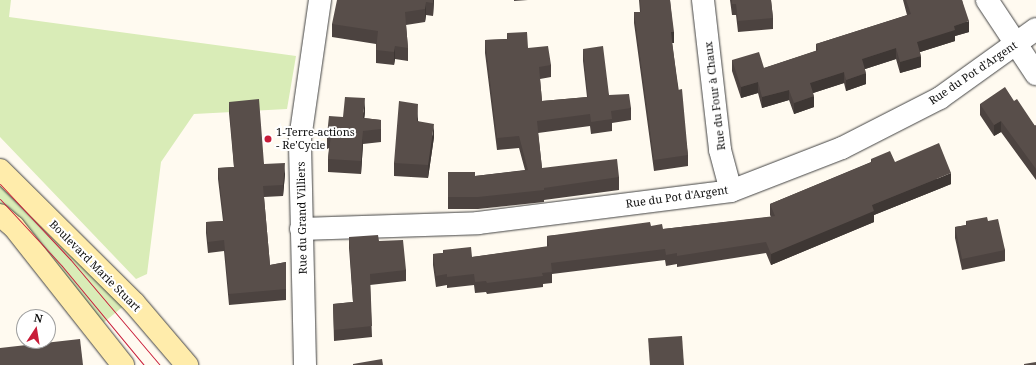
<!DOCTYPE html>
<html>
<head>
<meta charset="utf-8">
<style>
  body { margin:0 }
  #map { position:relative; width:1036px; height:365px; overflow:hidden; background:#fffaf0; font-family:"Noto Serif",serif }
  div>[style] { position:absolute }
  [style*='--x'] { left:calc(var(--x)*1px); top:calc(var(--y)*1px); width:calc(var(--w)*1px); rotate:calc(var(--a)*1deg) }
  .green>* { inset:0; background:#d9ecb7 }
  .roads { filter:drop-shadow(0 0 1px #424242) drop-shadow(0 0 1px #424242) }
  .minor>* { height:22px; margin:-11px; padding:0 11px; transform-origin:11px; border-radius:11px; background:#fff }
  .secondary>* { height:22px; margin:-11px; padding:0 11px; transform-origin:11px; border-radius:11px; background:#ffecab }
  .tram>* { height:1px; margin:-0.5px; padding:0 0.5px; transform-origin:0.5px; border-radius:0.5px; background:#c81d39 }
  .wall>* { inset:0; background:#4c4340 }
  .shaded-wall>* { inset:0; background:#3e3734; transform-origin:0 0 }
  .building>* { inset:0; background:#584e4a; transform-origin:0 0 }
  .dots>* { width:11px; height:11px; translate:-50% -50%; box-sizing:border-box; border:2px solid #fff; border-radius:50% }
  span { translate:-50% -50%; white-space:nowrap; text-align:center; line-height:1.15; -webkit-text-stroke:4px #fff; paint-order:stroke }
  .street-label { font-size:11px; color:#0f0f0f }
  .poi-label { font-size:11px; color:#0f0f0f }
  .left { translate:0 -50%; text-align:left }
  .north { position:absolute; left:16px; top:309px; width:40px; height:40px; box-sizing:border-box; background:#fff; border:1px solid #9f9f9f; border-radius:50%; rotate:12deg; font-size:11px; font-weight:700; line-height:16px; text-align:center; color:#0f0f0f }
  .north::after { content:''; display:block; margin:auto; width:14px; height:18px; background:#c81d39; clip-path:polygon(50% 0,100% 100%,50% 72%,0 100%) }
</style>
</head>
<body>
<div id="map">
  <div class="green">
    <i style="clip-path:polygon(0 0,11px 0,9px 17px,296px 56px,287px 109px,194px 114px,161px 162px,147px 274px,136px 279px,0 137px)"></i>
    <i style="clip-path:polygon(0 178px,126px 304px,97px 328px,0 207px)"></i>
  </div>
  <div class="roads">
    <div class="minor">
      <i style="--x:703;--y:0;--w:151;--a:83.5"></i>
      <i style="--x:720;--y:150;--w:42;--a:75"></i>
      <i style="--x:987;--y:0;--w:89;--a:56.5"></i>
      <i style="--x:301;--y:229;--w:177;--a:-1.9"></i>
      <i style="--x:478;--y:223;--w:255;--a:-7.2"></i>
      <i style="--x:731;--y:191;--w:119;--a:-21.2"></i>
      <i style="--x:842;--y:148;--w:110;--a:-27"></i>
      <i style="--x:940;--y:98;--w:118;--a:-35.7"></i>
      <i style="--x:305;--y:365;--w:226;--a:-91.3"></i>
      <i style="--x:300;--y:139;--w:140;--a:-81.8"></i>
    </div>
    <div class="secondary">
      <i style="--x:0;--y:170;--w:189;--a:44.8"></i>
      <i style="--x:134;--y:303;--w:82;--a:49.5"></i>
      <i style="--x:0;--y:215;--w:18;--a:41"></i>
      <i style="--x:14;--y:227;--w:176;--a:51.7"></i>
    </div>
  </div>
  <div class="tram">
    <i style="--x:0;--y:184;--w:103;--a:47"></i>
    <i style="--x:70;--y:259;--w:139;--a:49.7"></i>
    <i style="--x:0;--y:199;--w:91;--a:47.2"></i>
    <i style="--x:62;--y:266;--w:129;--a:50.4"></i>
  </div>
  <div class="wall">
    <i style="clip-path:polygon(434px 0,433px 16px,426px 15px,425px 22px,406px 25px,408px 48px,408px 61px,395px 59px,394px 65px,376px 63px,376px 44px,332px 37px,332px 24px)"></i>
    <i style="clip-path:polygon(514px 0,528px 0,514px 1px)"></i>
    <i style="clip-path:polygon(639px 0,670px 0,674px 42px,672px 43px,688px 155px,688px 166px,654px 171px,634px 23px,634px 12px,640px 12px)"></i>
    <i style="clip-path:polygon(730px 0,771px 0,773px 18px,773px 29px,738px 32px,736px 15px,732px 15px)"></i>
    <i style="clip-path:polygon(903px 0,962px 0,969px 32px,955px 36px,955px 41px,920px 52px,921px 67px,900px 73px,896px 59px,865px 69px,866px 84px,846px 91px,844px 83px,813px 93px,814px 107px,794px 114px,789px 100px,762px 108px,758px 93px,741px 98px,732px 71px,732px 60px,764px 68px,816px 51px,816px 44px,907px 15px)"></i>
    <i style="clip-path:polygon(507px 33px,551px 65px,551px 77px,540px 79px,542px 101px,587px 97px,583px 61px,583px 49px,609px 95px,631px 108px,631px 120px,612px 123px,612px 131px,591px 134px,590px 126px,538px 133px,542px 168px,619px 177px,619px 190px,544px 200px,544px 202px,478px 209px,448px 209px,448px 172px,475px 176px,525px 170px,519px 148px,497px 150px,485px 53px,485px 40px,507px 39px)"></i>
    <i style="clip-path:polygon(1014px 101px,1035px 126px,1036px 125px,1036px 180px,1001px 132px,994px 136px,980px 115px,980px 104px)"></i>
    <i style="clip-path:polygon(229px 102px,264px 164px,285px 174px,283px 196px,264px 197px,270px 265px,286px 262px,286px 300px,229px 305px,224px 251px,208px 253px,206px 233px,206px 222px,223px 221px,218px 179px,218px 168px,234px 167px,229px 113px)"></i>
    <i style="clip-path:polygon(365px 112px,364px 118px,381px 120px,381px 142px,363px 144px,361px 174px,328px 172px,328px 159px,329px 148px,327px 149px,327px 135px,343px 117px)"></i>
    <i style="clip-path:polygon(418px 117px,418px 121px,434px 137px,428px 178px,394px 176px,394px 163px)"></i>
    <i style="clip-path:polygon(871px 159px,895px 162px,951px 184px,874px 215px,874px 222px,771px 265px,766px 253px,677px 267px,677px 264px,666px 266px,665px 260px,552px 274px,552px 283px,543px 284px,543px 287px,487px 294px,486px 292px,475px 293px,474px 285px,447px 288px,447px 285px,436px 287px,433px 265px,433px 254px,443px 253px,443px 250px,472px 257px,547px 247px,547px 236px,651px 226px,663px 229px,771px 217px,770px 215px,770px 204px,871px 162px)"></i>
    <i style="clip-path:polygon(966px 221px,988px 221px,1005px 250px,1005px 261px,962px 270px,955px 238px,955px 227px,966px 225px)"></i>
    <i style="clip-path:polygon(349px 237px,379px 241px,406px 270px,406px 281px,370px 285px,372px 337px,334px 341px,333px 304px,353px 302px,349px 248px)"></i>
  </div>
  <div class="shaded-wall">
    <i style="clip-path:polygon(433px 0,434px 0,433px 16px)"></i>
    <i style="clip-path:polygon(426px 2px,426px 15px,425px 22px,425px 9px)"></i>
    <i style="clip-path:polygon(969px 21px,969px 32px,955px 36px,955px 41px,917px 53px,917px 42px,954px 26px)"></i>
    <i style="left:671px;top:32px;width:3px;height:11px"></i>
    <i style="clip-path:polygon(395px 46px,395px 59px,394px 65px,394px 52px)"></i>
    <i style="clip-path:polygon(896px 48px,896px 59px,862px 70px,862px 59px)"></i>
    <i style="clip-path:polygon(921px 56px,921px 67px,900px 73px,900px 62px)"></i>
    <i style="clip-path:polygon(844px 72px,844px 83px,810px 94px,810px 83px)"></i>
    <i style="clip-path:polygon(866px 73px,866px 84px,846px 91px,846px 80px)"></i>
    <i style="clip-path:polygon(758px 82px,758px 93px,741px 98px,741px 87px)"></i>
    <i style="clip-path:polygon(789px 90px,789px 100px,762px 108px,762px 97px)"></i>
    <i style="clip-path:polygon(814px 96px,814px 107px,794px 114px,794px 103px)"></i>
    <i style="clip-path:polygon(365px 98px,365px 112px,363px 132px,363px 118px)"></i>
    <i style="clip-path:polygon(418px 104px,418px 117px,417px 134px,417px 121px)"></i>
    <i style="clip-path:polygon(1001px 121px,1001px 132px,994px 136px,994px 125px)"></i>
    <i style="clip-path:polygon(434px 124px,434px 137px,428px 178px,428px 165px)"></i>
    <i style="clip-path:polygon(363px 131px,363px 144px,361px 174px,361px 161px)"></i>
    <i style="clip-path:polygon(285px 163px,285px 174px,283px 196px,283px 185px)"></i>
    <i style="clip-path:polygon(951px 173px,951px 184px,874px 215px,874px 222px,771px 265px,771px 254px,872px 205px)"></i>
  </div>
  <div class="building">
    <i style="clip-path:polygon(337px 0,433px 0,433px 3px,426px 2px,425px 9px,405px 12px,408px 48px,395px 46px,394px 52px,376px 50px,378px 31px,332px 24px)"></i>
    <i style="clip-path:polygon(640px 0,670px 0,674px 32px,671px 32px,678px 90px,682px 89px,688px 155px,654px 160px,634px 12px,641px 12px)"></i>
    <i style="clip-path:polygon(732px 0,771px 0,773px 18px,738px 21px,736px 4px,732px 4px)"></i>
    <i style="clip-path:polygon(906px 0,962px 0,969px 21px,954px 26px,955px 30px,917px 42px,921px 56px,900px 62px,896px 48px,862px 59px,866px 73px,846px 80px,844px 72px,810px 83px,814px 96px,794px 103px,789px 90px,762px 97px,758px 82px,741px 87px,732px 60px,759px 52px,764px 68px,818px 50px,816px 44px,911px 14px)"></i>
    <i style="clip-path:polygon(527px 32px,528px 48px,548px 46px,551px 65px,539px 67px,542px 101px,588px 97px,583px 49px,603px 46px,609px 95px,629px 94px,631px 108px,611px 111px,612px 119px,591px 122px,590px 114px,537px 121px,542px 168px,617px 159px,619px 177px,544px 188px,544px 190px,478px 197px,448px 197px,448px 172px,475px 172px,475px 176px,528px 170px,519px 136px,497px 138px,485px 40px,508px 39px,507px 33px)"></i>
    <i style="clip-path:polygon(1005px 87px,1014px 101px,1017px 99px,1035px 126px,1036px 125px,1036px 169px,1001px 121px,994px 125px,980px 104px)"></i>
    <i style="clip-path:polygon(345px 97px,365px 98px,363px 118px,381px 120px,381px 129px,363px 131px,361px 161px,328px 159px,331px 135px,327px 135px,329px 116px,343px 117px)"></i>
    <i style="clip-path:polygon(259px 99px,264px 164px,285px 163px,283px 185px,263px 186px,270px 265px,286px 262px,286px 289px,229px 294px,224px 240px,208px 242px,206px 222px,224px 221px,218px 168px,234px 167px,229px 102px)"></i>
    <i style="clip-path:polygon(399px 101px,418px 104px,417px 121px,434px 124px,428px 165px,394px 163px)"></i>
    <i style="clip-path:polygon(939px 143px,951px 173px,872px 205px,874px 211px,771px 254px,766px 242px,677px 256px,677px 253px,666px 255px,665px 249px,551px 263px,552px 272px,542px 273px,543px 276px,487px 283px,486px 281px,475px 282px,474px 274px,447px 277px,447px 274px,436px 276px,433px 254px,444px 253px,443px 250px,471px 247px,472px 257px,549px 246px,547px 236px,650px 222px,651px 226px,662px 224px,663px 229px,775px 216px,770px 204px,872px 162px,871px 159px,890px 151px,895px 162px)"></i>
    <i style="clip-path:polygon(987px 217px,988px 221px,998px 219px,1005px 250px,962px 259px,955px 227px,967px 225px,966px 221px)"></i>
    <i style="clip-path:polygon(378px 235px,379px 241px,403px 240px,406px 270px,370px 274px,372px 326px,334px 330px,333px 304px,353px 302px,349px 237px)"></i>
    <i style="left:682px;top:336px;width:29px;height:34px;rotate:86deg"></i>
    <i style="clip-path:polygon(80px 339px,83px 365px,0 365px,0 348px)"></i>
    <i style="clip-path:polygon(382px 359px,383px 365px,353px 365px,353px 364px)"></i>
    <i style="clip-path:polygon(1036px 362px,1036px 365px,1024px 365px,1024px 364px)"></i>
  </div>
  <div class="dots">
    <i style="left:268px;top:139px;background:#c81d39"></i>
  </div>
  <div class="street-label">
    <span style="left:973px;top:73px;rotate:-34deg">Rue du Pot d'Argent</span>
    <span style="left:715px;top:96px;rotate:-97deg">Rue du Four à Chaux</span>
    <span style="left:677px;top:197px;rotate:-8deg">Rue du Pot d'Argent</span>
    <span style="left:302px;top:218px;rotate:-91deg">Rue du Grand Villiers</span>
    <span style="left:95px;top:266px;rotate:45deg">Boulevard Marie Stuart</span>
  </div>
  <div class="poi-label">
    <span class="left" style="left:276px;top:139px">1-Terre-actions<br>- Re'Cycle</span>
  </div>
  <div class="north">N</div>
</div>
</body>
</html>
